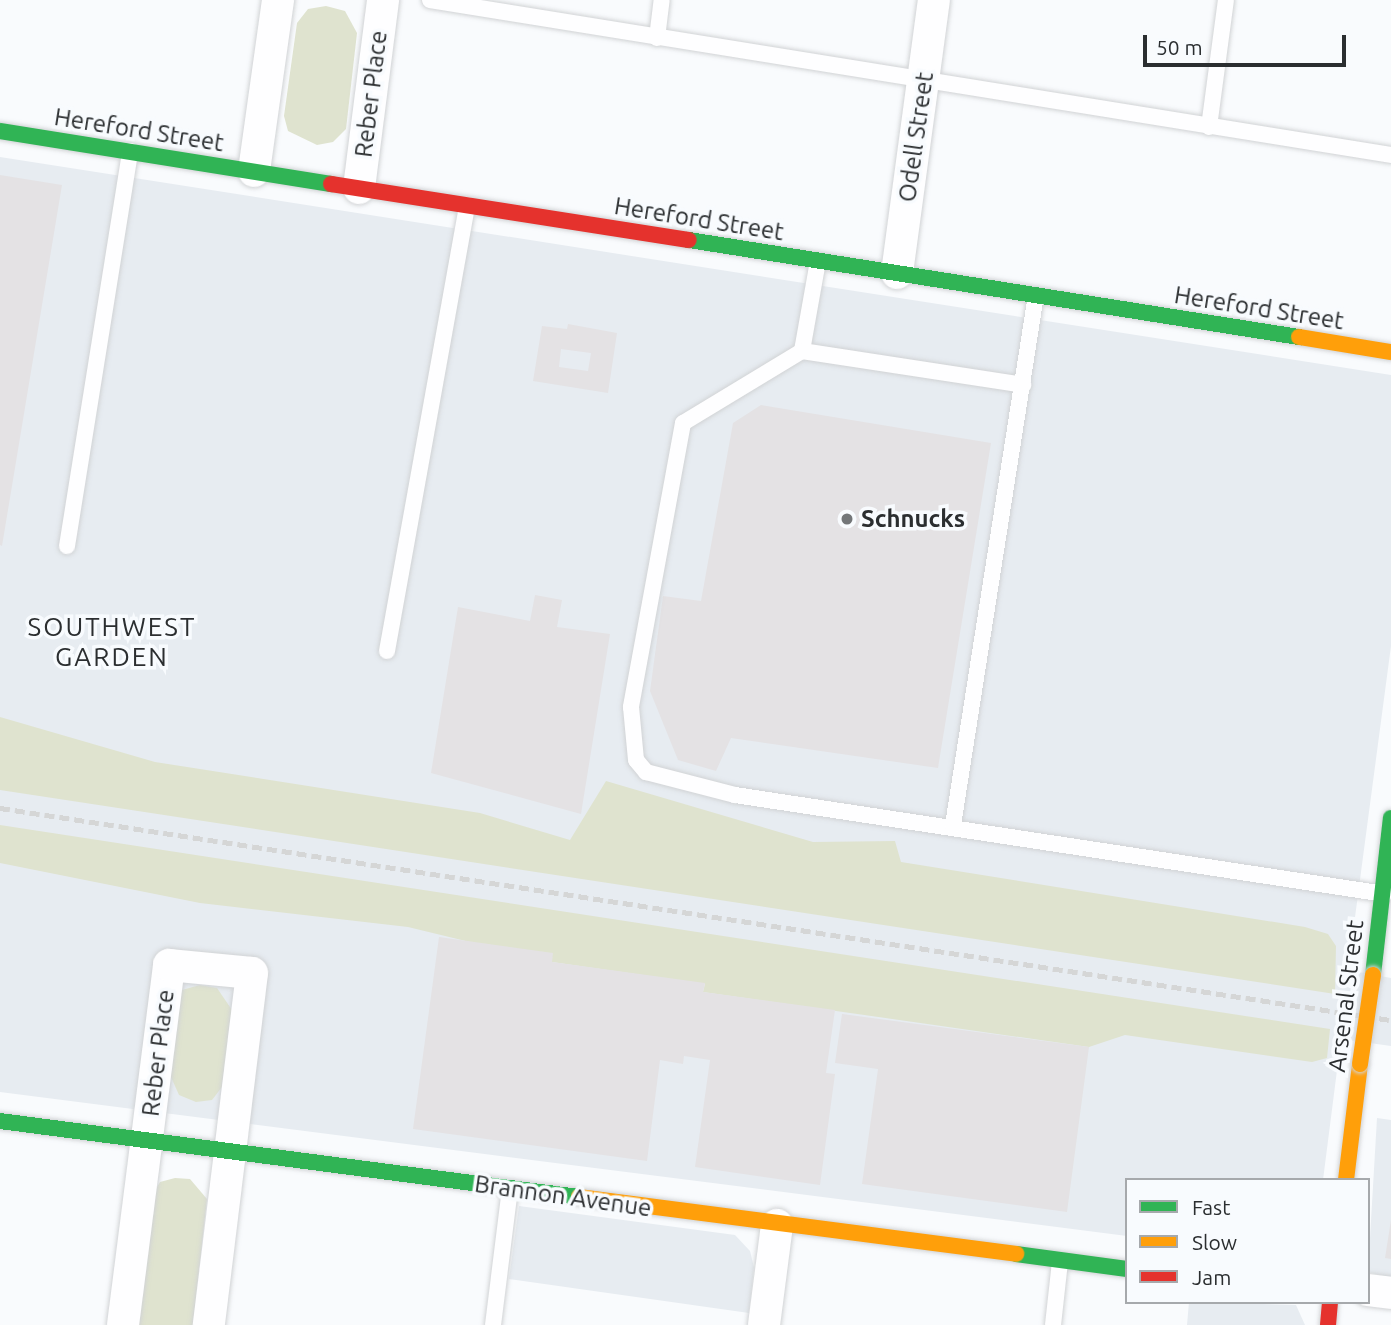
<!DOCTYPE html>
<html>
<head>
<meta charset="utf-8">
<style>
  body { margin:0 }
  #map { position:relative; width:1391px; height:1325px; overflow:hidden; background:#f9fbfd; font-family:Ubuntu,sans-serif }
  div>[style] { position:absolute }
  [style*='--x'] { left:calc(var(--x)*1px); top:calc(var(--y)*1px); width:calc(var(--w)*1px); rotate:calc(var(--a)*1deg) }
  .built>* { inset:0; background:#e7ecf1 }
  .green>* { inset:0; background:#dfe3cf }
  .building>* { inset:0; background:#e4e2e4 }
  .roads { filter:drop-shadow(0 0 2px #d1d3d5) drop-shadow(0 0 2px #d1d3d5) }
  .lane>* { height:16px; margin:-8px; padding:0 8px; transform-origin:8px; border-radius:8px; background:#fefeff }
  .street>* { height:32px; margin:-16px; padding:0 16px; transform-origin:16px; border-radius:16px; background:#fefeff }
  .fast>* { height:16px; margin:-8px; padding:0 8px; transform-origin:8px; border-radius:8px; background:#30b455 }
  .slow>* { height:16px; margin:-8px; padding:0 8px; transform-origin:8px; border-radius:8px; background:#ff9f0a }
  .jam>* { height:16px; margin:-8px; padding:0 8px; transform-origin:8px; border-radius:8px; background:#e5322d }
  .rail>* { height:5px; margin-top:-2.5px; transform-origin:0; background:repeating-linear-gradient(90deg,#d5d6d6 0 10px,transparent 0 15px) }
  .bridges { filter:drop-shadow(0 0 2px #d1d3d5) drop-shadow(0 0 2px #d1d3d5) }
  .slow-bridge>* { height:16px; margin:-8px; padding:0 8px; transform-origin:8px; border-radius:8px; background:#ff9f0a }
  .dots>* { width:19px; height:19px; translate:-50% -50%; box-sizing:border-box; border:4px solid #f8fbfe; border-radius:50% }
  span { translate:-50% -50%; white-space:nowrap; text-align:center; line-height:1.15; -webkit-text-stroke:7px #f8fbfe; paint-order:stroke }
  .street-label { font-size:24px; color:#2b2e30 }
  .poi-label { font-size:24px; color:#2b2e30; font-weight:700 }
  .left { translate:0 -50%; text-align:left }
  .neighbourhood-label { font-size:26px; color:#2b2e30; letter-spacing:2px }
  .legend { position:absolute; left:1125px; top:1178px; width:245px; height:126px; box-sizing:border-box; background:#f8fbfe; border:2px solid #a6a9ac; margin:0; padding:9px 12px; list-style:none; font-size:21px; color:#2b2e30 }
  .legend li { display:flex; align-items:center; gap:14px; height:35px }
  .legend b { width:35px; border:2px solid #a6a9ac }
  .scale { position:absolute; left:1143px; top:35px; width:203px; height:32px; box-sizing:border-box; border:4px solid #2b2e30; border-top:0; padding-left:9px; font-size:21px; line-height:24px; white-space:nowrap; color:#2b2e30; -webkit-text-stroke:5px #f8fbfe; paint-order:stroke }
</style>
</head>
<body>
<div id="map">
  <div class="built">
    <i style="clip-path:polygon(0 157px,1391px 375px,1391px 646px,1348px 970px,1391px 978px,1391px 1046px,1341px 1039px,1323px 1180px,1127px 1180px,1127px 1236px,0 1092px)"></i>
    <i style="clip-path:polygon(1377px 1118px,1391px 1120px,1391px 1278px,1368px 1272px)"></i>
    <i style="clip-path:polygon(519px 1206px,735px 1235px,750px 1251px,754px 1267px,749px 1313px,509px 1279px)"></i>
    <i style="clip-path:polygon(1189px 1302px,1296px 1305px,1305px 1325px,1187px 1325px)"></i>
  </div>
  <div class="green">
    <i style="clip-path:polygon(326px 6px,345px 11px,357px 33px,346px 129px,333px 142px,317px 145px,288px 131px,284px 116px,297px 23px,308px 9px)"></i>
    <i style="clip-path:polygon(0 717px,155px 762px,480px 813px,570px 840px,606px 781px,813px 842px,895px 841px,901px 862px,1305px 927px,1328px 934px,1336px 946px,1335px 994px,0 790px)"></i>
    <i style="clip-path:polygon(0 825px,1330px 1029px,1327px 1058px,1312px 1062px,1125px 1035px,1089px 1047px,703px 992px,705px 984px,552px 962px,408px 927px,200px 903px,0 863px)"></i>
    <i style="clip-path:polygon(200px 985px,217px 988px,232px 1010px,222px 1087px,212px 1100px,196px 1102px,179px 1095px,167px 1068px,174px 1004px,182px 990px)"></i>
    <i style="clip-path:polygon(175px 1178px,190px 1179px,207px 1199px,193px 1325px,136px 1325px,153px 1194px,160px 1182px)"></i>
  </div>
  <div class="building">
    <i style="clip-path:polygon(0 175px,62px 185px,2px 546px,0 545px)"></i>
    <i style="clip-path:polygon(evenodd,568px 324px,617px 333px,608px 393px,533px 381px,542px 326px,567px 329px,568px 324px,561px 349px,591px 353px,588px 371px,559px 367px,561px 349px)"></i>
    <i style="clip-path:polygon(761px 405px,991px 443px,938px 768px,731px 738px,716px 771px,678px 760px,650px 691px,663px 596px,701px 601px,733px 423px)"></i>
    <i style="clip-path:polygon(535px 595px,562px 600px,557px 627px,610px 634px,581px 814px,431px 773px,458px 607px,530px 621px)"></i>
    <i style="clip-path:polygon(439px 937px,553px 953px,552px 962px,705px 983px,703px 992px,835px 1010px,826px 1073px,835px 1074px,820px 1185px,695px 1167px,710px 1060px,684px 1056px,683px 1064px,660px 1060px,647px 1161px,413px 1129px)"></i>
    <i style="clip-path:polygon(842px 1014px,1089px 1047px,1067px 1212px,862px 1184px,878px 1069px,835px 1063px)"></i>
    <i style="clip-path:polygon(1391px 1220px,1391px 1259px,1385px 1258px)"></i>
  </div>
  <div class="roads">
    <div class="lane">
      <i style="--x:430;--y:0;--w:973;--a:9.16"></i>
      <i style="--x:657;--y:38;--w:38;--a:-83"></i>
      <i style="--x:1209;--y:127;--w:128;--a:-82.4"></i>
      <i style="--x:818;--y:261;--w:91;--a:100.1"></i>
      <i style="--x:802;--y:351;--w:139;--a:148.8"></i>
      <i style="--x:683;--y:423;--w:289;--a:100.4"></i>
      <i style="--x:631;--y:707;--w:53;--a:84.6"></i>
      <i style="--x:636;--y:760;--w:16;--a:50"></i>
      <i style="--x:646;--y:772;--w:92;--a:14.5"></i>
      <i style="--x:735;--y:795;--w:657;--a:8.66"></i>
      <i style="--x:802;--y:351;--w:224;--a:8.7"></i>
      <i style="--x:67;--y:546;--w:400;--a:-80.9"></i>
      <i style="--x:387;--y:651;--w:453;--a:-79.8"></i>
      <i style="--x:953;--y:825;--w:536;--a:-81.1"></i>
      <i style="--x:493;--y:1325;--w:137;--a:-82.9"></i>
      <i style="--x:1053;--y:1325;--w:63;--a:-83.7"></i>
    </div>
    <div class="street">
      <i style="--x:254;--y:171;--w:173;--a:-82"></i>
      <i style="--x:359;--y:188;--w:190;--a:-82.7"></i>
      <i style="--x:897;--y:273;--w:275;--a:-82.3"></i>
      <i style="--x:1368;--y:1290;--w:23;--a:7"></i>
      <i style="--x:123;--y:1325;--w:363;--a:-82.7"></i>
      <i style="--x:169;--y:965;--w:83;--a:5.5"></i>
      <i style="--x:252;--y:973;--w:355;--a:97"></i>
      <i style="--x:764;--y:1325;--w:101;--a:-82.6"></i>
    </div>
    <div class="fast">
      <i style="--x:0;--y:131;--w:335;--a:9.1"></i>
      <i style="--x:689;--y:240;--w:618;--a:9.04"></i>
      <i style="--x:1373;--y:975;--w:158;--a:-83.5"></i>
      <i style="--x:0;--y:1121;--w:584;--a:7.48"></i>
      <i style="--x:1016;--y:1254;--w:112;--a:7.7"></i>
    </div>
    <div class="slow">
      <i style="--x:1299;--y:337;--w:93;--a:9.3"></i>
      <i style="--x:1346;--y:1180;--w:117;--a:-83.1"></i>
      <i style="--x:579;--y:1197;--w:441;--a:7.4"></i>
    </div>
    <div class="jam">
      <i style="--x:331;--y:184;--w:362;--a:8.9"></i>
      <i style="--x:1328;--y:1325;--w:23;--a:-85"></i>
    </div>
  </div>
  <div class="rail">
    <i style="--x:0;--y:808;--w:1407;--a:8.67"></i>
  </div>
  <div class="bridges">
    <div class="slow-bridge">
      <i style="--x:1360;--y:1064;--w:90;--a:-81.7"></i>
    </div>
  </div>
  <div class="dots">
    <i style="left:847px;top:519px;background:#737678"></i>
  </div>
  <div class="street-label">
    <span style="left:371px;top:94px;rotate:-83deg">Reber Place</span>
    <span style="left:139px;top:130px;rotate:9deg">Hereford Street</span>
    <span style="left:916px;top:137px;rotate:-82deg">Odell Street</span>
    <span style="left:699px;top:219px;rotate:9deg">Hereford Street</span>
    <span style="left:1259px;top:308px;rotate:9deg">Hereford Street</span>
    <span style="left:1346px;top:996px;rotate:-83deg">Arsenal Street</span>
    <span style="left:158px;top:1053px;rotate:-83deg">Reber Place</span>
    <span style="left:563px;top:1196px;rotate:8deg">Brannon Avenue</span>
  </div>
  <div class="poi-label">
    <span class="left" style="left:861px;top:519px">Schnucks</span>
  </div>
  <div class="neighbourhood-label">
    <span style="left:112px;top:642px">SOUTHWEST<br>GARDEN</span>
  </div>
  <ul class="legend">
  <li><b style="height:9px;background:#30b455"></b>Fast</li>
  <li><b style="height:9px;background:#ff9f0a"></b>Slow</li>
  <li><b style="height:9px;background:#e5322d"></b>Jam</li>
  </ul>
  <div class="scale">50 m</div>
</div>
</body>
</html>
